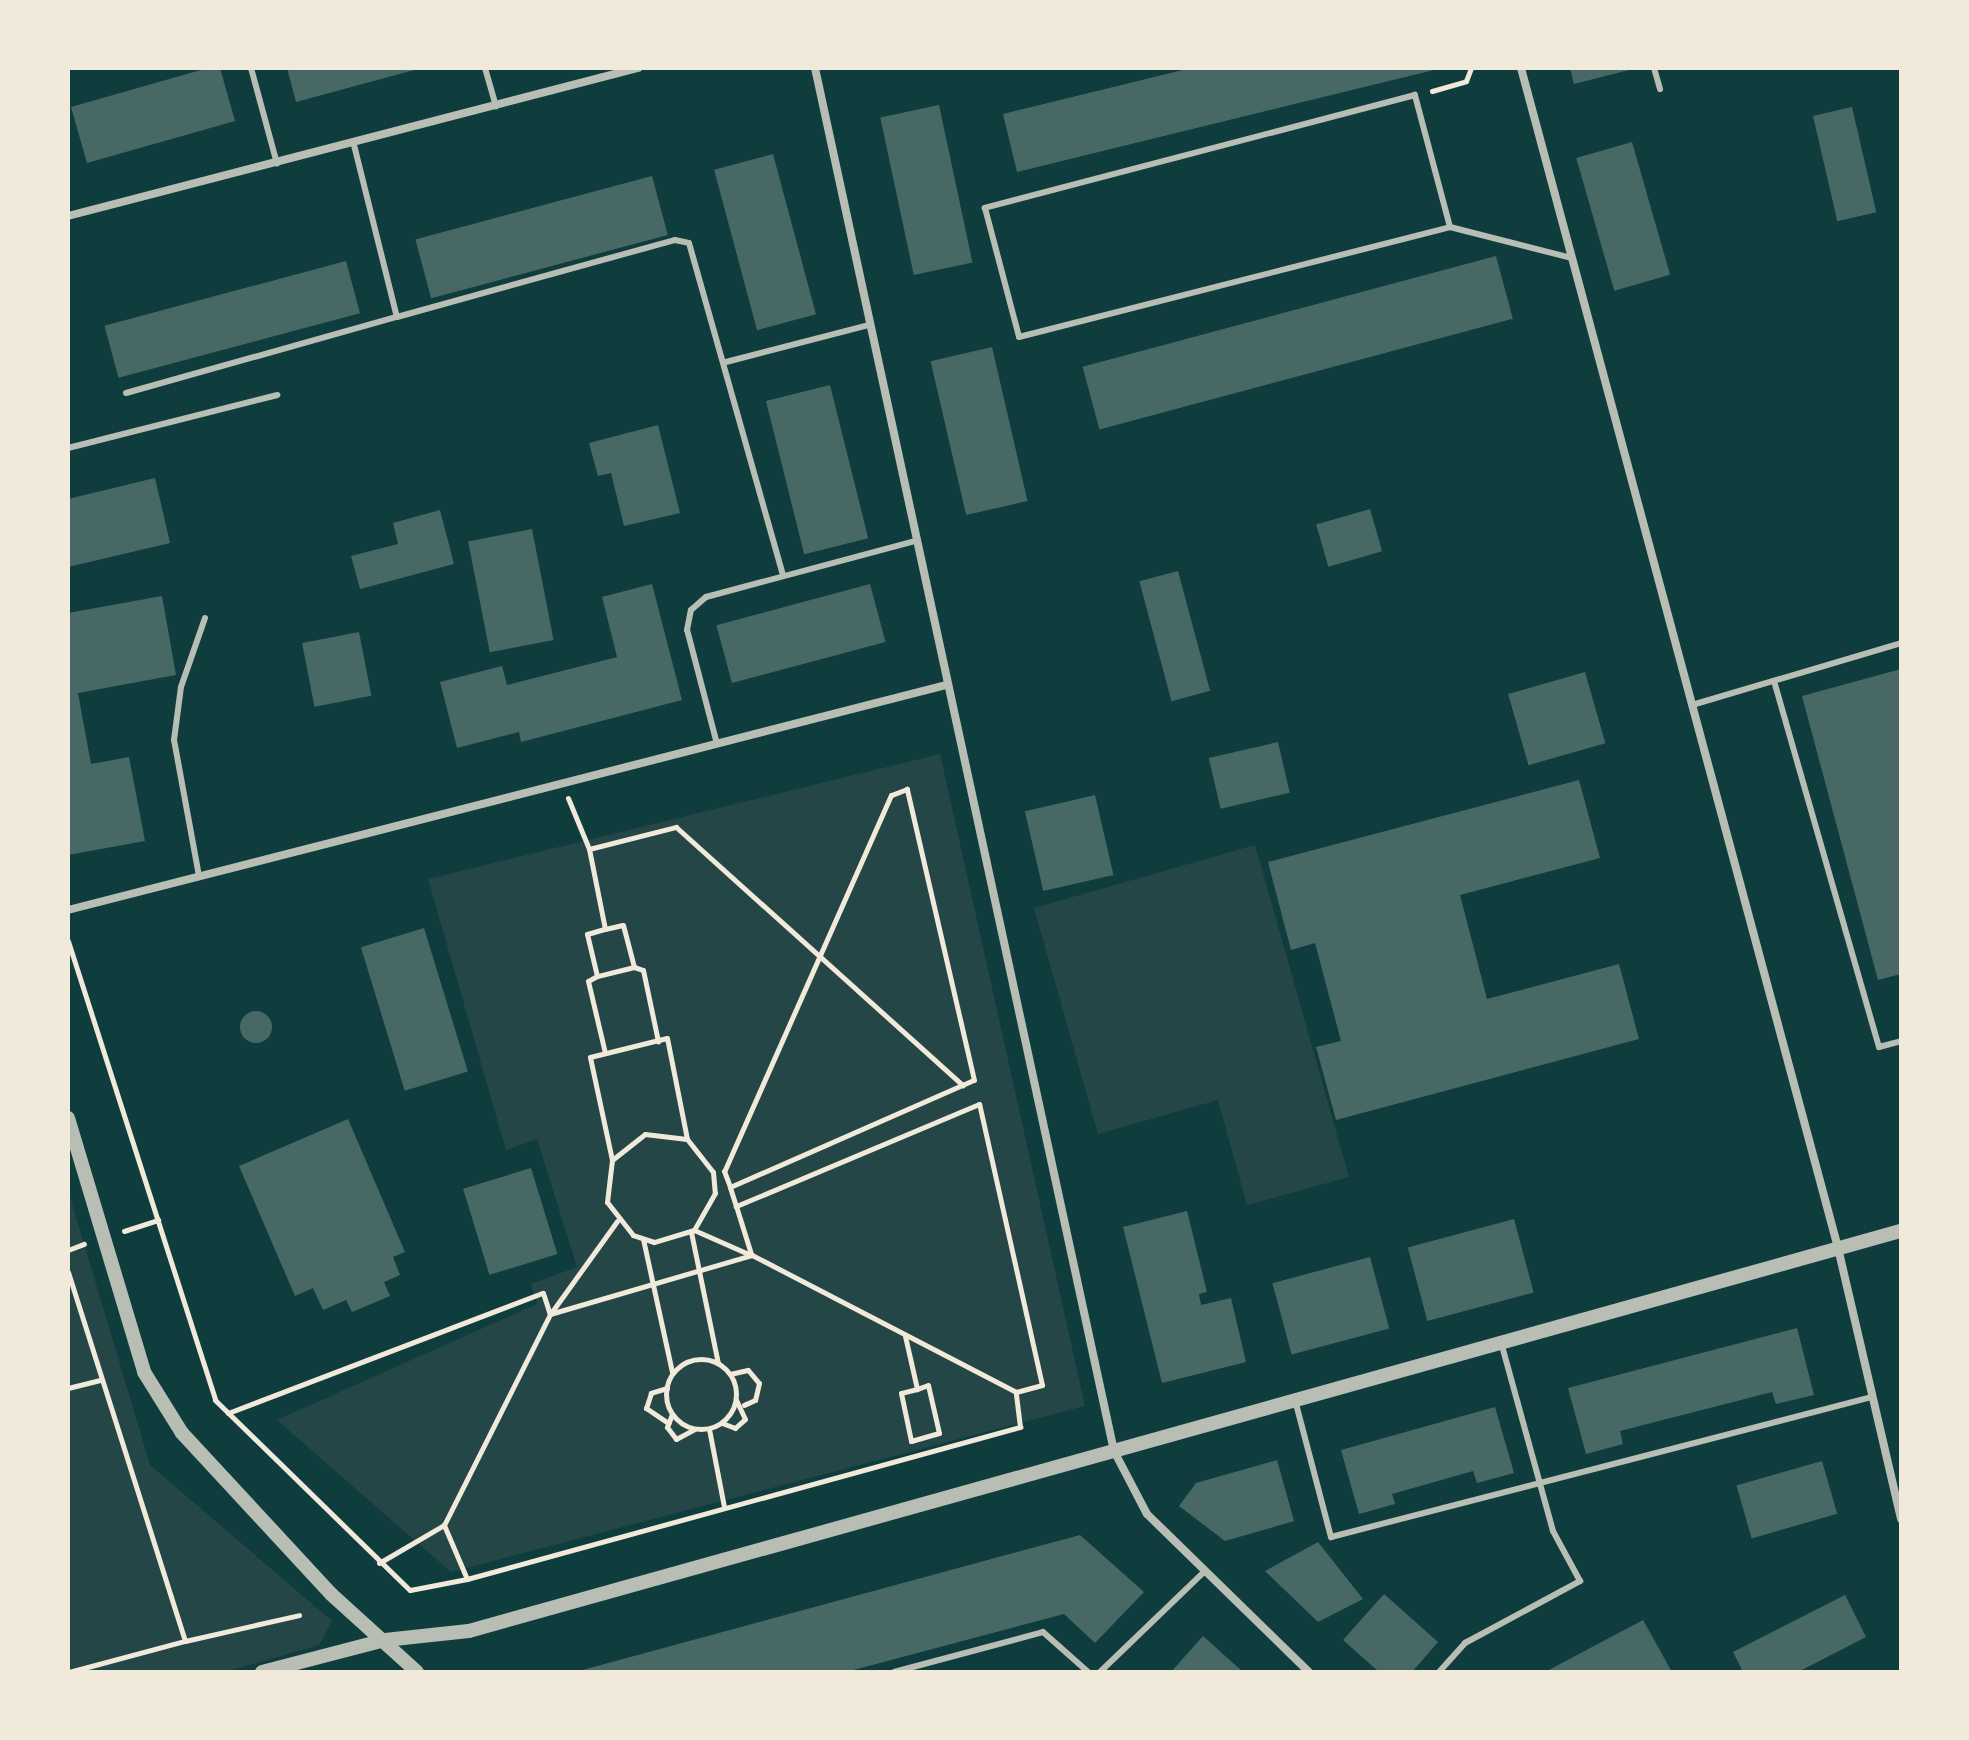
<!DOCTYPE html>
<html>
<head>
<meta charset="utf-8">
<style>
  body { margin:0 }
  #map { position:relative; width:1969px; height:1740px; overflow:hidden; background:#0f3d3e; font-family:Ubuntu,sans-serif }
  div>[style] { position:absolute }
  [style*='--x'] { left:calc(var(--x)*1px); top:calc(var(--y)*1px); width:calc(var(--w)*1px); rotate:calc(var(--a)*1deg) }
  .green>* { inset:0; background:#244646 }
  .building>* { inset:0; background:#486865; transform-origin:0 0 }
  .round { border-radius:50% }
  .path>* { height:5px; margin:-2.5px; padding:0 2.5px; transform-origin:2.5px; border-radius:2.5px; background:#f1e9da }
  .path>.ring { margin:-2.5px; padding:0; box-sizing:content-box; background:none; border:5px solid #f1e9da; border-radius:50% }
  .service>* { height:6px; margin:-3px; padding:0 3px; transform-origin:3px; border-radius:3px; background:#b8beb3 }
  .minor>* { height:8px; margin:-4px; padding:0 4px; transform-origin:4px; border-radius:4px; background:#b8beb3 }
  .tertiary>* { height:14px; margin:-7px; padding:0 7px; transform-origin:7px; border-radius:7px; background:#b8beb3 }
  span { translate:-50% -50%; white-space:nowrap; text-align:center; line-height:1.15; -webkit-text-stroke:8px #f1e9da; paint-order:stroke }
  .frame { position:absolute; inset:0; border:70px solid #f1e9da; pointer-events:none }
</style>
</head>
<body>
<div id="map">
  <div class="green">
    <i style="clip-path:polygon(940px 754px,1085px 1406px,451px 1572px,277px 1420px,537px 1304px,531px 1284px,577px 1267px,537px 1139px,506px 1150px,428px 879px)"></i>
    <i style="clip-path:polygon(1255px 845px,1349px 1177px,1247px 1205px,1218px 1100px,1098px 1134px,1034px 908px)"></i>
    <i style="clip-path:polygon(68px 1190px,150px 1465px,332px 1621px,319px 1645px,225px 1672px,68px 1672px)"></i>
  </div>
  <div class="building">
    <i style="clip-path:polygon(208px 68px,220px 68px,235px 121px,87px 163px,71px 107px)"></i>
    <i style="clip-path:polygon(287px 68px,418px 68px,418px 69px,296px 102px)"></i>
    <i style="clip-path:polygon(1191px 68px,1438px 68px,1438px 69px,1017px 172px,1003px 114px)"></i>
    <i style="clip-path:polygon(1570px 68px,1633px 68px,1633px 69px,1574px 84px)"></i>
    <i style="left:939px;top:105px;width:161px;height:60px;rotate:78deg"></i>
    <i style="left:1852px;top:107px;width:108px;height:40px;rotate:77deg"></i>
    <i style="left:1632px;top:142px;width:138px;height:58px;rotate:74deg"></i>
    <i style="left:773px;top:154px;width:166px;height:61px;rotate:75deg"></i>
    <i style="left:652px;top:176px;width:61px;height:245px;rotate:75deg"></i>
    <i style="left:1496px;top:256px;width:65px;height:428px;rotate:75deg"></i>
    <i style="left:346px;top:261px;width:54px;height:250px;rotate:75deg"></i>
    <i style="left:992px;top:347px;width:158px;height:63px;rotate:77deg"></i>
    <i style="left:830px;top:385px;width:158px;height:66px;rotate:76deg"></i>
    <i style="clip-path:polygon(658px 425px,680px 513px,624px 526px,611px 473px,598px 476px,589px 443px)"></i>
    <i style="clip-path:polygon(155px 478px,170px 543px,68px 567px,68px 499px)"></i>
    <i style="left:1370px;top:509px;width:44px;height:56px;rotate:74deg"></i>
    <i style="clip-path:polygon(440px 510px,454px 564px,360px 589px,351px 556px,398px 544px,393px 523px)"></i>
    <i style="left:532px;top:529px;width:113px;height:65px;rotate:79deg"></i>
    <i style="left:1178px;top:571px;width:124px;height:40px;rotate:75deg"></i>
    <i style="clip-path:polygon(652px 584px,682px 700px,521px 742px,519px 732px,457px 748px,440px 682px,502px 666px,507px 685px,617px 657px,602px 597px)"></i>
    <i style="left:870px;top:584px;width:60px;height:159px;rotate:75deg"></i>
    <i style="clip-path:polygon(162px 596px,176px 675px,78px 693px,91px 764px,129px 757px,145px 841px,68px 855px,68px 613px)"></i>
    <i style="left:359px;top:632px;width:65px;height:58px;rotate:79deg"></i>
    <i style="clip-path:polygon(1901px 669px,1901px 974px,1878px 980px,1802px 696px)"></i>
    <i style="left:1585px;top:672px;width:74px;height:80px;rotate:74deg"></i>
    <i style="left:1278px;top:742px;width:52px;height:71px;rotate:77deg"></i>
    <i style="clip-path:polygon(1579px 780px,1600px 858px,1460px 895px,1487px 999px,1619px 964px,1639px 1039px,1336px 1120px,1316px 1047px,1341px 1041px,1315px 943px,1291px 950px,1268px 862px)"></i>
    <i style="left:1095px;top:795px;width:82px;height:72px;rotate:77deg"></i>
    <i style="left:424px;top:928px;width:150px;height:66px;rotate:73deg"></i>
    <i class="round" style="left:240px;top:1011px;width:32px;height:32px"></i>
    <i style="clip-path:polygon(348px 1119px,405px 1252px,393px 1257px,400px 1275px,384px 1282px,390px 1296px,352px 1312px,346px 1300px,323px 1310px,313px 1288px,295px 1296px,239px 1166px)"></i>
    <i style="left:531px;top:1168px;width:90px;height:71px;rotate:73deg"></i>
    <i style="clip-path:polygon(1187px 1211px,1207px 1292px,1199px 1294px,1201px 1305px,1231px 1298px,1246px 1362px,1162px 1383px,1123px 1227px)"></i>
    <i style="left:1514px;top:1219px;width:76px;height:110px;rotate:75deg"></i>
    <i style="left:1370px;top:1257px;width:74px;height:101px;rotate:75deg"></i>
    <i style="clip-path:polygon(1797px 1328px,1814px 1395px,1776px 1404px,1772px 1392px,1620px 1431px,1623px 1444px,1586px 1454px,1568px 1388px)"></i>
    <i style="clip-path:polygon(1495px 1407px,1514px 1473px,1477px 1483px,1473px 1471px,1392px 1494px,1395px 1504px,1359px 1514px,1341px 1450px)"></i>
    <i style="clip-path:polygon(1277px 1460px,1294px 1521px,1225px 1541px,1179px 1506px,1196px 1483px)"></i>
    <i style="left:1822px;top:1461px;width:55px;height:89px;rotate:74deg"></i>
    <i style="clip-path:polygon(1080px 1535px,1144px 1592px,1095px 1643px,1064px 1614px,846px 1672px,575px 1672px)"></i>
    <i style="clip-path:polygon(1318px 1542px,1363px 1599px,1318px 1622px,1265px 1571px)"></i>
    <i style="clip-path:polygon(1384px 1594px,1438px 1642px,1412px 1672px,1379px 1672px,1343px 1640px)"></i>
    <i style="clip-path:polygon(1845px 1595px,1866px 1637px,1798px 1672px,1743px 1672px,1733px 1652px)"></i>
    <i style="clip-path:polygon(1643px 1620px,1672px 1672px,1545px 1672px)"></i>
    <i style="clip-path:polygon(1203px 1636px,1243px 1672px,1171px 1672px)"></i>
  </div>
  <div class="path">
    <i style="--x:1432;--y:91;--w:35;--a:-16"></i>
    <i style="--x:1466;--y:81;--w:14;--a:-69"></i>
    <i style="--x:568;--y:798;--w:55;--a:67.6"></i>
    <i style="--x:605;--y:929;--w:18;--a:-13"></i>
    <i style="--x:623;--y:925;--w:43;--a:75.3"></i>
    <i style="--x:634;--y:967;--w:38;--a:166"></i>
    <i style="--x:597;--y:976;--w:43;--a:-103.4"></i>
    <i style="--x:587;--y:934;--w:19;--a:-16"></i>
    <i style="--x:605;--y:929;--w:82;--a:-101.3"></i>
    <i style="--x:589;--y:849;--w:90;--a:-14.2"></i>
    <i style="--x:676;--y:827;--w:386;--a:42"></i>
    <i style="--x:68;--y:941;--w:482;--a:72.2"></i>
    <i style="--x:215;--y:1400;--w:272;--a:44.3"></i>
    <i style="--x:410;--y:1590;--w:58;--a:-10.9"></i>
    <i style="--x:467;--y:1579;--w:59;--a:-113.1"></i>
    <i style="--x:634;--y:967;--w:9;--a:18"></i>
    <i style="--x:643;--y:970;--w:73;--a:78.1"></i>
    <i style="--x:597;--y:976;--w:10;--a:151"></i>
    <i style="--x:588;--y:981;--w:74;--a:76.7"></i>
    <i style="--x:612;--y:1160;--w:105;--a:-102.1"></i>
    <i style="--x:590;--y:1057;--w:79;--a:-13.9"></i>
    <i style="--x:667;--y:1038;--w:103;--a:78.8"></i>
    <i style="--x:687;--y:1139;--w:42;--a:51.8"></i>
    <i style="--x:713;--y:1172;--w:21;--a:85"></i>
    <i style="--x:715;--y:1193;--w:43;--a:119.6"></i>
    <i style="--x:694;--y:1230;--w:42;--a:163.3"></i>
    <i style="--x:654;--y:1242;--w:22;--a:-162"></i>
    <i style="--x:633;--y:1235;--w:42;--a:-128.2"></i>
    <i style="--x:607;--y:1202;--w:42;--a:-83.2"></i>
    <i style="--x:612;--y:1160;--w:42;--a:-38.2"></i>
    <i style="--x:645;--y:1134;--w:42;--a:6.8"></i>
    <i style="--x:736;--y:1206;--w:50;--a:72.6"></i>
    <i style="--x:694;--y:1230;--w:62;--a:23.7"></i>
    <i style="--x:124;--y:1231;--w:36;--a:-18"></i>
    <i style="--x:691;--y:1232;--w:134;--a:78.4"></i>
    <i style="--x:643;--y:1239;--w:136;--a:77.7"></i>
    <i style="--x:68;--y:1250;--w:17;--a:-21"></i>
    <i style="--x:68;--y:1272;--w:387;--a:72.4"></i>
    <i style="--x:185;--y:1641;--w:117;--a:-12.8"></i>
    <i style="--x:551;--y:1313;--w:113;--a:-54.3"></i>
    <i style="--x:905;--y:1336;--w:54;--a:77.2"></i>
    <i style="--x:917;--y:1389;--w:16;--a:166"></i>
    <i style="--x:901;--y:1393;--w:49;--a:78.2"></i>
    <i style="--x:911;--y:1441;--w:29;--a:-16"></i>
    <i style="--x:939;--y:1433;--w:49;--a:-102.9"></i>
    <i style="--x:928;--y:1385;--w:12;--a:160"></i>
    <i class="ring" style="left:666px;top:1359px;width:65px;height:65px"></i>
    <i style="--x:730;--y:1374;--w:18;--a:-13"></i>
    <i style="--x:748;--y:1370;--w:17;--a:50"></i>
    <i style="--x:759;--y:1383;--w:17;--a:103"></i>
    <i style="--x:755;--y:1400;--w:12;--a:156"></i>
    <i style="--x:68;--y:1388;--w:33;--a:-14"></i>
    <i style="--x:667;--y:1388;--w:17;--a:163"></i>
    <i style="--x:651;--y:1393;--w:16;--a:108"></i>
    <i style="--x:646;--y:1408;--w:27;--a:34"></i>
    <i style="--x:228;--y:1413;--w:337;--a:-20.9"></i>
    <i style="--x:543;--y:1293;--w:22;--a:72"></i>
    <i style="--x:672;--y:1414;--w:14;--a:111"></i>
    <i style="--x:667;--y:1427;--w:15;--a:53"></i>
    <i style="--x:676;--y:1439;--w:21;--a:-28"></i>
    <i style="--x:722;--y:1423;--w:14;--a:21"></i>
    <i style="--x:735;--y:1428;--w:13;--a:-42"></i>
    <i style="--x:745;--y:1419;--w:21;--a:-115"></i>
    <i style="--x:709;--y:1429;--w:79;--a:79.1"></i>
    <i style="--x:379;--y:1563;--w:75;--a:-30.3"></i>
    <i style="--x:444;--y:1525;--w:236;--a:-63.3"></i>
    <i style="--x:550;--y:1314;--w:210;--a:-16.3"></i>
    <i style="--x:752;--y:1255;--w:297;--a:27.4"></i>
    <i style="--x:1016;--y:1392;--w:27;--a:-15"></i>
    <i style="--x:1042;--y:1385;--w:288;--a:-102.6"></i>
    <i style="--x:979;--y:1104;--w:264;--a:157.2"></i>
    <i style="--x:736;--y:1206;--w:20;--a:-108"></i>
    <i style="--x:730;--y:1187;--w:266;--a:-23.7"></i>
    <i style="--x:974;--y:1080;--w:299;--a:-103"></i>
    <i style="--x:907;--y:789;--w:17;--a:159"></i>
    <i style="--x:891;--y:795;--w:411;--a:113.9"></i>
    <i style="--x:724;--y:1171;--w:17;--a:69"></i>
    <i style="--x:467;--y:1579;--w:574;--a:-15.37"></i>
    <i style="--x:1020;--y:1427;--w:35;--a:-97"></i>
    <i style="--x:69;--y:1672;--w:120;--a:-15"></i>
  </div>
  <div class="service">
    <i style="--x:251;--y:68;--w:99;--a:74.8"></i>
    <i style="--x:485;--y:68;--w:40;--a:74"></i>
    <i style="--x:1654;--y:68;--w:22;--a:74"></i>
    <i style="--x:354;--y:145;--w:177;--a:76"></i>
    <i style="--x:397;--y:317;--w:288;--a:-15.5"></i>
    <i style="--x:675;--y:240;--w:14;--a:12"></i>
    <i style="--x:689;--y:243;--w:346;--a:74.2"></i>
    <i style="--x:1450;--y:227;--w:137;--a:-104.9"></i>
    <i style="--x:1415;--y:95;--w:445;--a:165.3"></i>
    <i style="--x:985;--y:208;--w:133;--a:75.2"></i>
    <i style="--x:1019;--y:337;--w:445;--a:-14.3"></i>
    <i style="--x:1450;--y:227;--w:126;--a:14.3"></i>
    <i style="--x:726;--y:362;--w:148;--a:-14.5"></i>
    <i style="--x:126;--y:393;--w:281;--a:-15.7"></i>
    <i style="--x:68;--y:448;--w:216;--a:-14.2"></i>
    <i style="--x:1774;--y:681;--w:381;--a:74"></i>
    <i style="--x:1879;--y:1047;--w:23;--a:-15"></i>
    <i style="--x:1692;--y:705;--w:218;--a:-16.5"></i>
    <i style="--x:717;--y:744;--w:118;--a:-104.7"></i>
    <i style="--x:687;--y:630;--w:20;--a:-79"></i>
    <i style="--x:691;--y:610;--w:20;--a:-41"></i>
    <i style="--x:706;--y:597;--w:216;--a:-15"></i>
    <i style="--x:199;--y:876;--w:138;--a:-100.4"></i>
    <i style="--x:174;--y:740;--w:53;--a:-82.5"></i>
    <i style="--x:181;--y:687;--w:73;--a:-70.8"></i>
    <i style="--x:1295;--y:1400;--w:142;--a:75.3"></i>
    <i style="--x:1331;--y:1537;--w:559;--a:-14.51"></i>
    <i style="--x:894;--y:1672;--w:154;--a:-15"></i>
    <i style="--x:1043;--y:1632;--w:60;--a:41.6"></i>
    <i style="--x:1100;--y:1672;--w:144;--a:-43.9"></i>
    <i style="--x:1439;--y:1672;--w:39;--a:-48"></i>
    <i style="--x:1465;--y:1643;--w:131;--a:-28.3"></i>
    <i style="--x:1580;--y:1581;--w:57;--a:-118.4"></i>
    <i style="--x:1553;--y:1531;--w:196;--a:-105.4"></i>
  </div>
  <div class="minor">
    <i style="--x:815;--y:68;--w:1415;--a:77.8"></i>
    <i style="--x:1114;--y:1451;--w:71;--a:62.4"></i>
    <i style="--x:1147;--y:1514;--w:226;--a:44.3"></i>
    <i style="--x:1521;--y:68;--w:1222;--a:74.96"></i>
    <i style="--x:1838;--y:1248;--w:278;--a:76.9"></i>
    <i style="--x:68;--y:216;--w:589;--a:-14.56"></i>
    <i style="--x:68;--y:910;--w:906;--a:-14.37"></i>
  </div>
  <div class="tertiary">
    <i style="--x:68;--y:1118;--w:265;--a:73.3"></i>
    <i style="--x:144;--y:1372;--w:72;--a:58.1"></i>
    <i style="--x:182;--y:1433;--w:219;--a:47.2"></i>
    <i style="--x:331;--y:1594;--w:116;--a:42.2"></i>
    <i style="--x:262;--y:1672;--w:127;--a:-14.6"></i>
    <i style="--x:385;--y:1640;--w:84;--a:-6.1"></i>
    <i style="--x:469;--y:1631;--w:1487;--a:-15.61"></i>
  </div>
  <div class="frame"></div>
</div>
</body>
</html>
